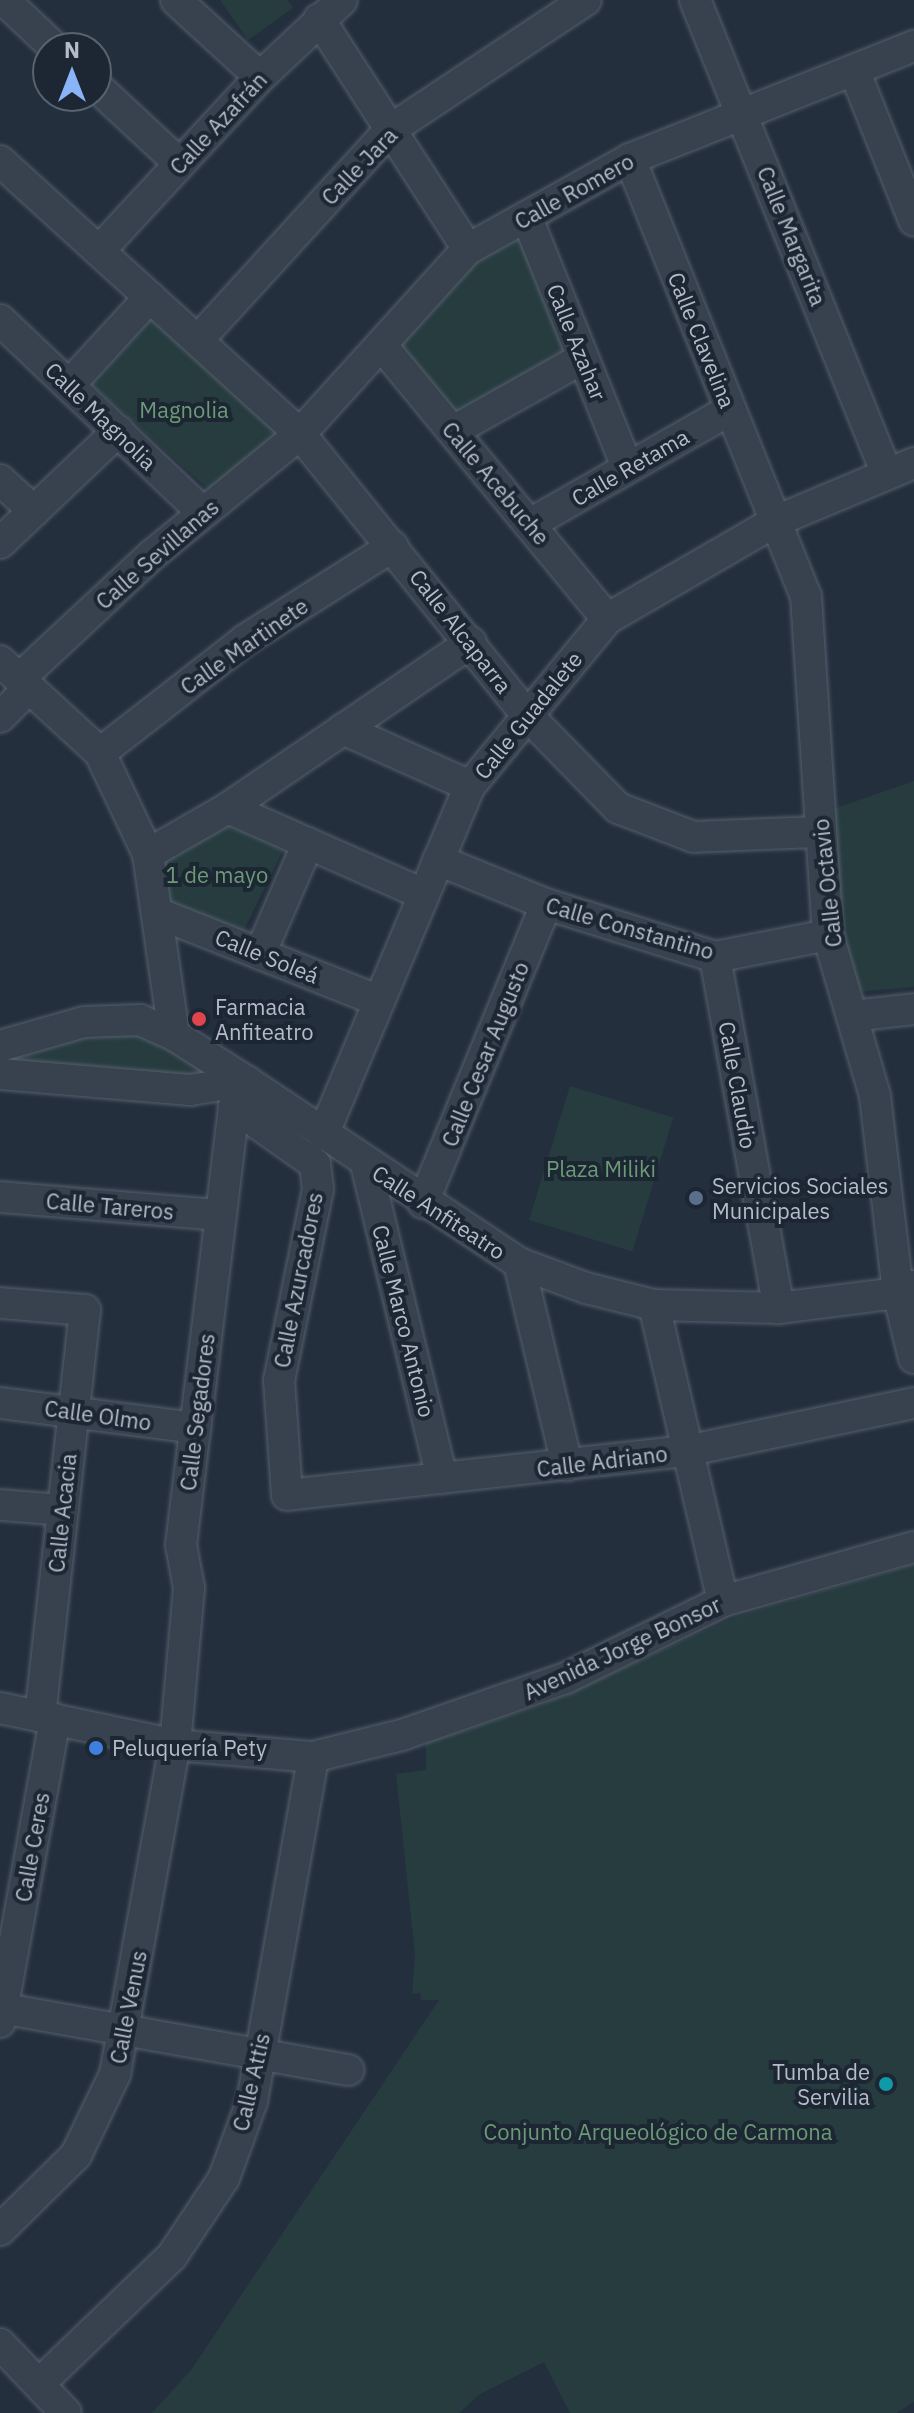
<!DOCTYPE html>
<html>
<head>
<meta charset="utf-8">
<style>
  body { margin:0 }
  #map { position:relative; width:914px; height:2413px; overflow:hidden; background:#242f3e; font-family:"IBM Plex Sans",sans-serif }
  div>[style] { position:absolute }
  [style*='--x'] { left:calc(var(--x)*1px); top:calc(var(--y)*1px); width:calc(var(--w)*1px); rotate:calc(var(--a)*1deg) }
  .green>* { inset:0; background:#263c3f; transform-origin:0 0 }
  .roads { filter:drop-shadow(0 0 2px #565f6c) drop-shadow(0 0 2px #565f6c) }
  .minor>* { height:30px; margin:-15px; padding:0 15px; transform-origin:15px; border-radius:15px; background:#38414e }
  .dots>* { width:22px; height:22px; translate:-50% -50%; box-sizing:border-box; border:4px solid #1d2633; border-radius:50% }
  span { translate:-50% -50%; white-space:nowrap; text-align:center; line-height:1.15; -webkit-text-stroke:8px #1d2633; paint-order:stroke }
  .street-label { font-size:22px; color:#b4bcc9 }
  .park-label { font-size:22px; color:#6b9a76 }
  .poi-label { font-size:22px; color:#b4bcc9 }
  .left { translate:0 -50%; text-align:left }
  .right { translate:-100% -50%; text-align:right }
  .north { position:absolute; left:32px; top:32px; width:80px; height:80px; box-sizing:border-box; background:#1d2633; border:2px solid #59626f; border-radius:50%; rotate:0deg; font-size:22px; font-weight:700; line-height:32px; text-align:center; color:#b4bcc9 }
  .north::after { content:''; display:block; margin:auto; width:28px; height:36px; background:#8ab4f8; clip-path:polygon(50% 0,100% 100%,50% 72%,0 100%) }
</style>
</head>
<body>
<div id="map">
  <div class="green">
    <i style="clip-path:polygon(220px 0,287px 0,293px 8px,248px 40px)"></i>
    <i style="clip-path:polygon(521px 236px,567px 351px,455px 413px,401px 345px,480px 258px)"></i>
    <i style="left:151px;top:318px;width:172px;height:89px;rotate:42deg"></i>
    <i style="clip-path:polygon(914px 781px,914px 987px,857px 992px,839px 916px,833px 809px)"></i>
    <i style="clip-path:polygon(227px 813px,286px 844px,242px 934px,159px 905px,149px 860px)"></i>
    <i style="clip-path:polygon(128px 1033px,158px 1038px,223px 1080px,0 1063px,92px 1035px)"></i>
    <i style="left:570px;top:1086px;width:108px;height:140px;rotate:17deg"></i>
    <i style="clip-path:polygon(914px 1564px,914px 2402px,896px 2413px,570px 2413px,544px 2362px,480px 2394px,459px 2413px,152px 2413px,191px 2370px,439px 2000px,421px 2000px,420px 1993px,412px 1994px,415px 1955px,396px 1774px,426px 1770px,426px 1743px,542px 1705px,735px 1617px)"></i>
  </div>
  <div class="roads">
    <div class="minor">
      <i style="--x:4;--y:0;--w:70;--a:43.3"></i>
      <i style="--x:176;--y:0;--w:114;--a:42.5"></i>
      <i style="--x:695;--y:0;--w:511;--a:67.95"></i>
      <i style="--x:319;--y:19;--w:274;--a:57.1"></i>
      <i style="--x:854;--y:70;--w:162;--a:68.2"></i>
      <i style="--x:96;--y:86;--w:113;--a:42.9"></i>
      <i style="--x:630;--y:159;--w:471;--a:68.1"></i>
      <i style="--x:806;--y:596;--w:340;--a:86.3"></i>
      <i style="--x:828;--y:935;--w:168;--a:73.7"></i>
      <i style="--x:875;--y:1096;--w:198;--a:83.3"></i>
      <i style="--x:898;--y:1293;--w:67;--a:76.2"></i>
      <i style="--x:0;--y:161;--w:406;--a:42.3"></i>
      <i style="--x:300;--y:434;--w:361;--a:51.1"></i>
      <i style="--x:527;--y:715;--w:130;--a:45.6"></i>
      <i style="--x:618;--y:808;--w:81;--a:20.9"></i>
      <i style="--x:694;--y:837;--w:127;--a:-2.3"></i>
      <i style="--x:527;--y:218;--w:268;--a:68.1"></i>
      <i style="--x:99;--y:251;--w:237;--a:-47.2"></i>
      <i style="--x:260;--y:77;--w:112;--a:-43.2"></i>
      <i style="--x:0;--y:320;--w:279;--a:43.5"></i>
      <i style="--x:199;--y:339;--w:283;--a:-47.6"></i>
      <i style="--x:390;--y:130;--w:235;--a:-33.6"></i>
      <i style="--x:383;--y:347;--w:352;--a:50.5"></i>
      <i style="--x:70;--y:384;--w:118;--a:-47.4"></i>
      <i style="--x:453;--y:431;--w:149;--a:-29.3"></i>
      <i style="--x:0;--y:480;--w:46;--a:42.4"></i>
      <i style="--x:530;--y:524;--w:230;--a:-29.7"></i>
      <i style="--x:0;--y:543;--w:163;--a:-43.5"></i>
      <i style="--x:0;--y:661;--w:136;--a:42.6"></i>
      <i style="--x:100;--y:753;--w:112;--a:64.6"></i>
      <i style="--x:148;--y:854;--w:183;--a:81.8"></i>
      <i style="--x:19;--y:679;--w:182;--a:-43"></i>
      <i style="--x:152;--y:555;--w:191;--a:-39.3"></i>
      <i style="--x:300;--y:434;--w:250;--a:-47.8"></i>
      <i style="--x:468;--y:249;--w:185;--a:-29.1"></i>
      <i style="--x:630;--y:159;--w:306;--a:-21.7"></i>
      <i style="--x:0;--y:717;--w:41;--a:-45"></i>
      <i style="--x:343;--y:729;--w:139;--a:24.2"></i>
      <i style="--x:100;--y:753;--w:184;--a:-37.9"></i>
      <i style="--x:245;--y:640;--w:175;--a:-32.4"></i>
      <i style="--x:228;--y:808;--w:213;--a:23.8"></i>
      <i style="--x:148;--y:854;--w:92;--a:-29.9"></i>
      <i style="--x:228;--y:808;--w:294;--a:-34.3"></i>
      <i style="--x:438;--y:860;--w:117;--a:22.2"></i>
      <i style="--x:546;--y:904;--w:177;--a:17.4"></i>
      <i style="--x:715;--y:957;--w:115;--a:-11"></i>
      <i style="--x:157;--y:913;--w:237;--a:21.6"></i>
      <i style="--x:260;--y:954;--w:121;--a:-66.6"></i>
      <i style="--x:715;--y:957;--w:357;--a:79.7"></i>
      <i style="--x:852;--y:1016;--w:62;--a:-6.4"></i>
      <i style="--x:0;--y:1046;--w:87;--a:-15.9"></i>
      <i style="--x:84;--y:1022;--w:56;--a:-2"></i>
      <i style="--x:140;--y:1020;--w:37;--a:24"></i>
      <i style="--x:174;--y:1035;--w:85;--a:32.6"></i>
      <i style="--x:246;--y:1081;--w:328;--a:33.7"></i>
      <i style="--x:519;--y:1263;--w:72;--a:20.5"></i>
      <i style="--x:586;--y:1288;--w:70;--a:14"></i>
      <i style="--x:654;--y:1305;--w:125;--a:1.4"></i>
      <i style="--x:779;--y:1308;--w:120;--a:-7.2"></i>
      <i style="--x:898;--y:1293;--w:17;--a:-24"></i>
      <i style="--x:0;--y:1074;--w:191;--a:4.8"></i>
      <i style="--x:190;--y:1090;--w:57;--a:-9.1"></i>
      <i style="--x:234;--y:1107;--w:99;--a:35.1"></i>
      <i style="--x:315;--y:1164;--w:25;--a:83"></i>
      <i style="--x:318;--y:1189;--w:195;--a:101.5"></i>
      <i style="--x:279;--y:1380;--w:115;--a:86"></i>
      <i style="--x:287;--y:1495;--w:401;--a:-6.3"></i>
      <i style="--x:686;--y:1451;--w:233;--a:-11.9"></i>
      <i style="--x:323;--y:1135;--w:379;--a:-67.2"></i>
      <i style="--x:470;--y:786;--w:216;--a:-50.6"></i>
      <i style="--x:607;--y:619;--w:195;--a:-30.1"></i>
      <i style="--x:776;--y:521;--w:150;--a:-22.8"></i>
      <i style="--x:366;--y:1164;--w:323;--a:76.4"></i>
      <i style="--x:0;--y:1197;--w:221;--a:4.7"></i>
      <i style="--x:423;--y:1203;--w:323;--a:-67.6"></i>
      <i style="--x:519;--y:1263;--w:208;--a:76.6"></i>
      <i style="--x:0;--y:1303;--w:85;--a:4.7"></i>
      <i style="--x:85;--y:1310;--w:408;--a:96.3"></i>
      <i style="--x:654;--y:1305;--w:304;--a:76.9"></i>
      <i style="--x:0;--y:1403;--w:197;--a:7.3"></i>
      <i style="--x:0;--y:1505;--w:63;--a:4.5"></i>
      <i style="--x:0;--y:1708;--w:179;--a:11.9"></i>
      <i style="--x:175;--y:1745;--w:139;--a:5"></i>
      <i style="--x:313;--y:1757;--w:92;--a:-13.9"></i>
      <i style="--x:402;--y:1735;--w:174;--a:-19.2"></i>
      <i style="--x:566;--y:1678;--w:175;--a:-26.1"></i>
      <i style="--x:723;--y:1601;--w:198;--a:-15.8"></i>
      <i style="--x:0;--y:2008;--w:354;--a:10.1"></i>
      <i style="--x:0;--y:2022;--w:308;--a:-79.7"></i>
      <i style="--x:0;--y:2230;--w:107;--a:-44.6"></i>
      <i style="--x:76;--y:2155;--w:90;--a:-64.3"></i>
      <i style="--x:115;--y:2074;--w:334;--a:-79.7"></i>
      <i style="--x:175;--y:1745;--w:158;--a:-84.9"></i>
      <i style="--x:189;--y:1588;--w:44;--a:-100.5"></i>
      <i style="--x:181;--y:1545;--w:441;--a:-83.1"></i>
      <i style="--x:234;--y:1107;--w:29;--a:-65"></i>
      <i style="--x:0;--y:2344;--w:95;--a:46.3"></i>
      <i style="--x:39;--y:2384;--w:185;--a:-43.9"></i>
      <i style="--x:172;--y:2256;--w:94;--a:-56.3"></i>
      <i style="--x:224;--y:2178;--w:82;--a:-70"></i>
      <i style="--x:252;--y:2101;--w:349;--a:-79.9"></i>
    </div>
  </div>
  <div class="dots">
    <i style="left:199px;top:1019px;background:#e0444e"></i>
    <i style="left:696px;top:1198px;background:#5c6f8a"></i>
    <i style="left:96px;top:1748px;background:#3f7fe0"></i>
    <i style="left:886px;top:2084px;background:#0f9aa8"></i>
  </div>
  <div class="street-label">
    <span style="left:218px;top:123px;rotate:-47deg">Calle Azafrán</span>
    <span style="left:359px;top:166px;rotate:-46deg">Calle Jara</span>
    <span style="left:574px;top:191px;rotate:-29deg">Calle Romero</span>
    <span style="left:792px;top:236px;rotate:68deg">Calle Margarita</span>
    <span style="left:702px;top:340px;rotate:68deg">Calle Clavelina</span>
    <span style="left:577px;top:342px;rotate:68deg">Calle Azahar</span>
    <span style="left:101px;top:416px;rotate:44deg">Calle Magnolia</span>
    <span style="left:630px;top:467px;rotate:-30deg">Calle Retama</span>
    <span style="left:496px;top:483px;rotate:50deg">Calle Acebuche</span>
    <span style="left:157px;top:554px;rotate:-41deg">Calle Sevillanas</span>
    <span style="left:461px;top:631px;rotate:52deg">Calle Alcaparra</span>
    <span style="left:244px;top:646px;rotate:-35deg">Calle Martinete</span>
    <span style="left:528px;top:715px;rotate:-51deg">Calle Guadalete</span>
    <span style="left:827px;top:883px;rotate:-96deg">Calle Octavio</span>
    <span style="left:630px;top:928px;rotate:16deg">Calle Constantino</span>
    <span style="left:267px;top:956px;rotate:22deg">Calle Soleá</span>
    <span style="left:485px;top:1054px;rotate:-68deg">Calle Cesar Augusto</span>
    <span style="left:738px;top:1085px;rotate:80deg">Calle Claudio</span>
    <span style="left:110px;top:1206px;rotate:5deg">Calle Tareros</span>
    <span style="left:439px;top:1212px;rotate:33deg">Calle Anfiteatro</span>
    <span style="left:298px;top:1280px;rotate:-79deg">Calle Azurcadores</span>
    <span style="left:404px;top:1321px;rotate:76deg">Calle Marco Antonio</span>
    <span style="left:197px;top:1412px;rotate:-83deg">Calle Segadores</span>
    <span style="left:98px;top:1415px;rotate:8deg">Calle Olmo</span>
    <span style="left:602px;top:1461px;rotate:-7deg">Calle Adriano</span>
    <span style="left:62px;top:1513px;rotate:-84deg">Calle Acacia</span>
    <span style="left:622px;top:1648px;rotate:-25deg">Avenida Jorge Bonsor</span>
    <span style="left:32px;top:1847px;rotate:-80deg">Calle Ceres</span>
    <span style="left:128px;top:2007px;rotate:-79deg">Calle Venus</span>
    <span style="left:251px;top:2082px;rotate:-77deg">Calle Attis</span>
  </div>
  <div class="park-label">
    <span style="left:184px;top:410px">Magnolia</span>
    <span style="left:217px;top:875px">1 de mayo</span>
    <span style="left:601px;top:1169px">Plaza Miliki</span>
    <span style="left:658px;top:2132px">Conjunto Arqueológico de Carmona</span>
  </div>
  <div class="poi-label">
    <span class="left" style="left:215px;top:1019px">Farmacia<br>Anfiteatro</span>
    <span class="left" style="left:712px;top:1198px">Servicios Sociales<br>Municipales</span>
    <span class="left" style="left:112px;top:1748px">Peluquería Pety</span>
    <span class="right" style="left:870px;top:2084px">Tumba de<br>Servilia</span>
  </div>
  <div class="north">N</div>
</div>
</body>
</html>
